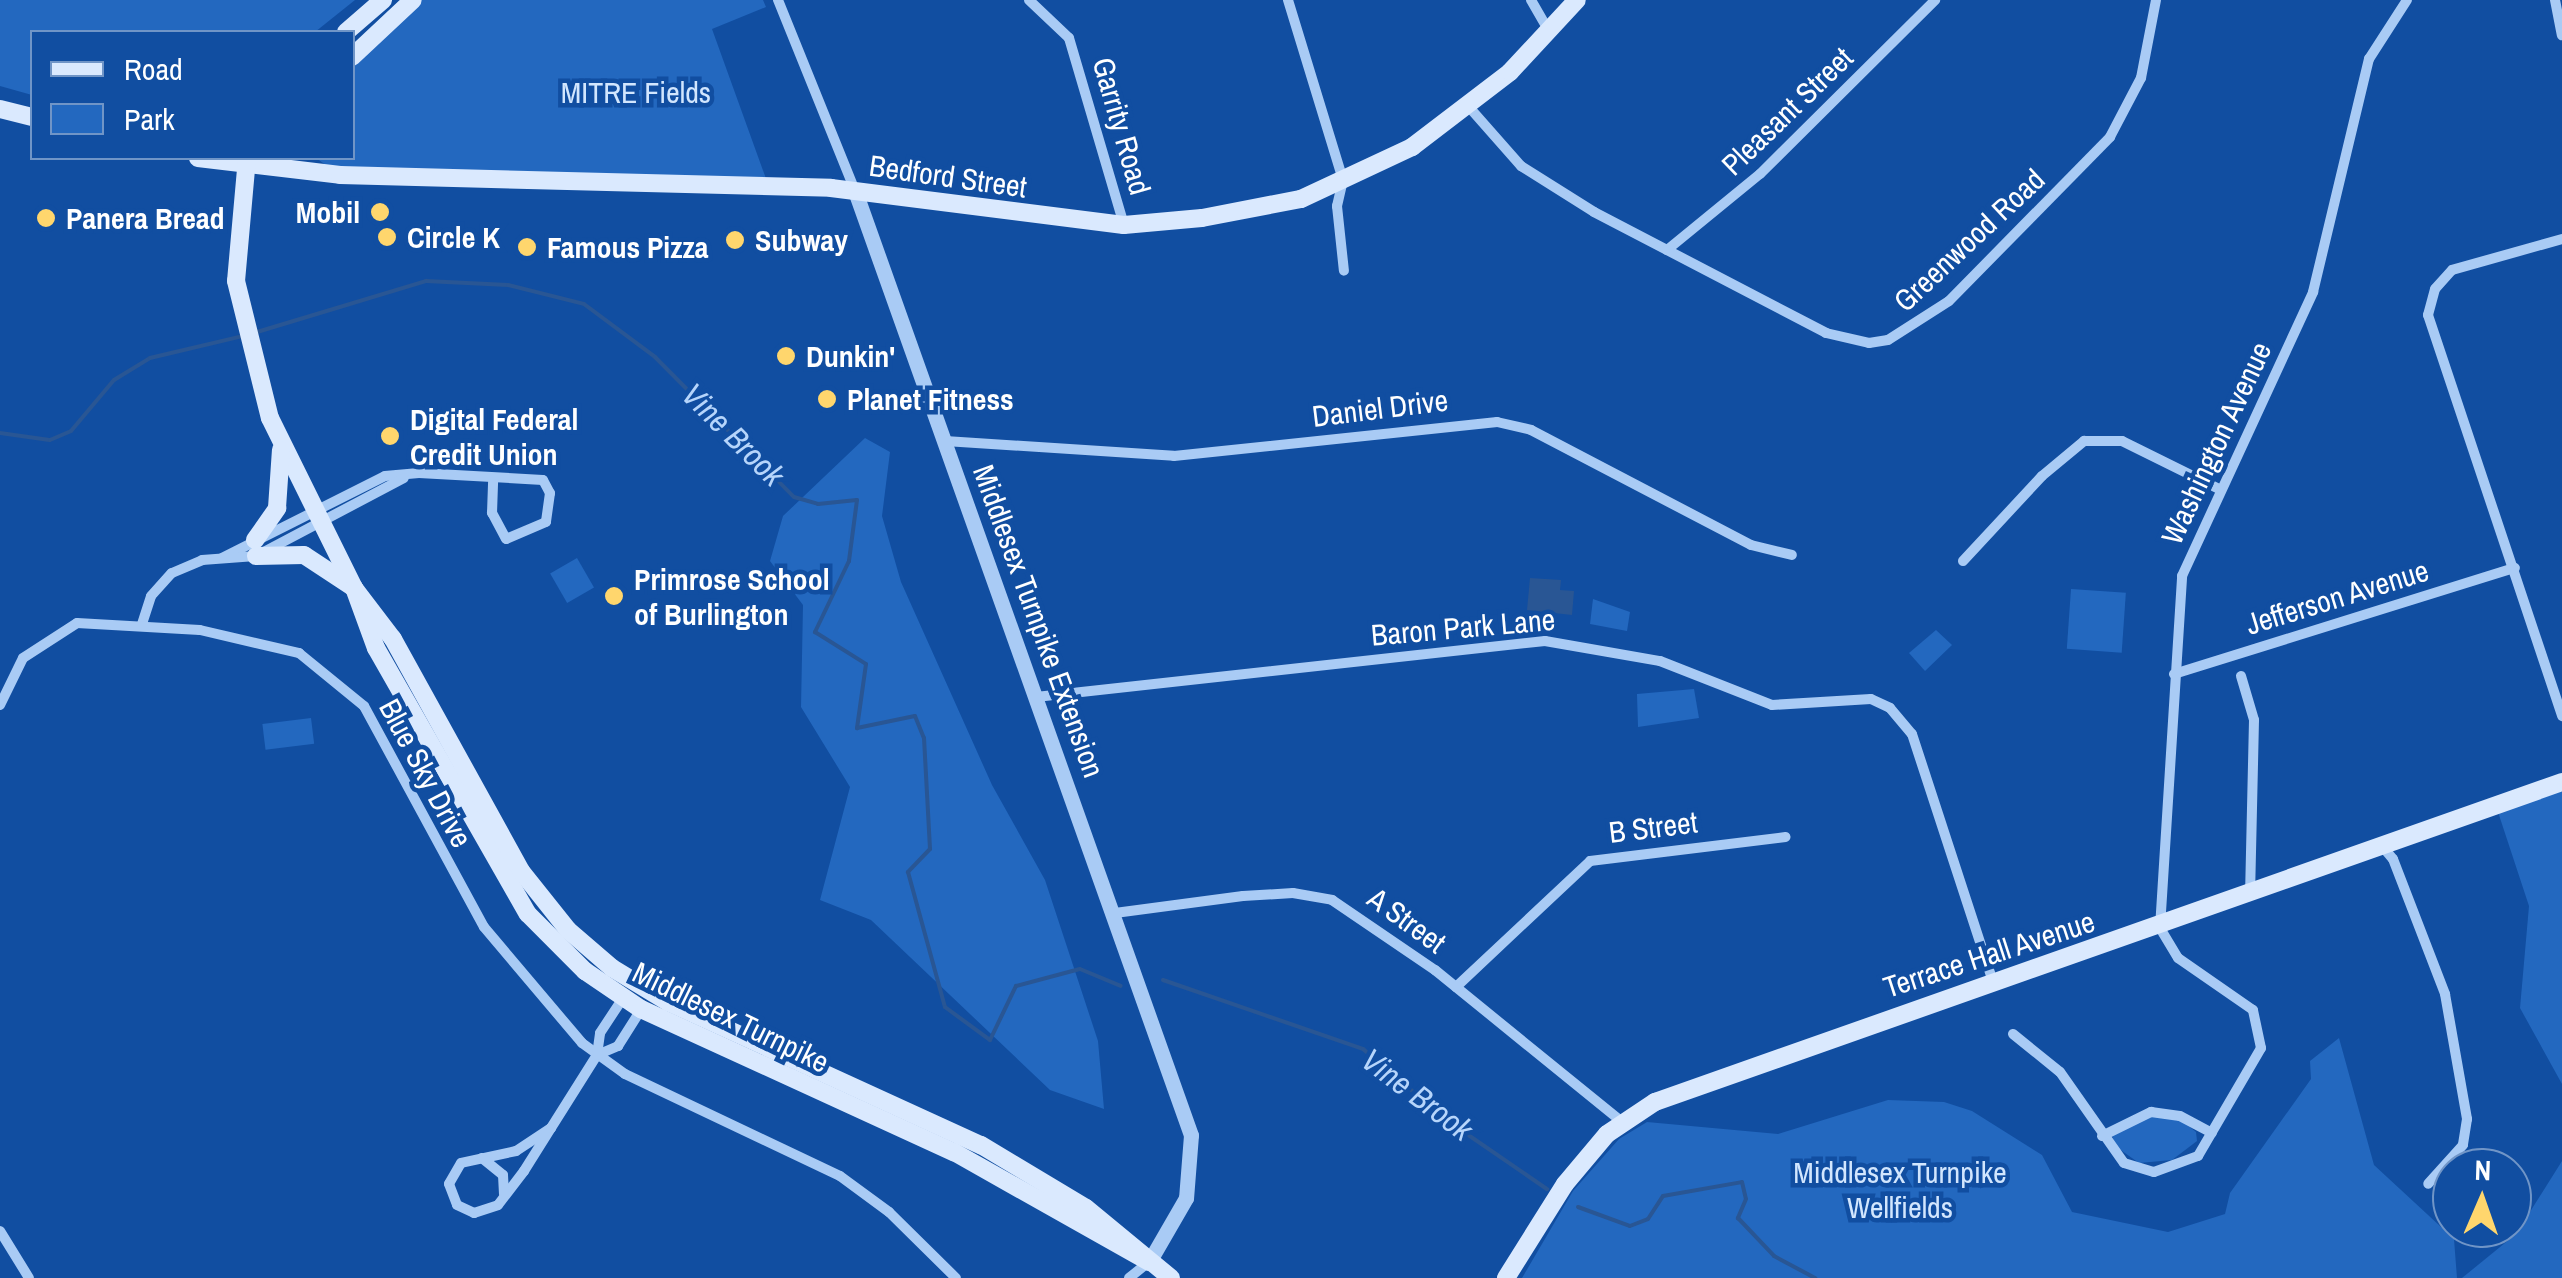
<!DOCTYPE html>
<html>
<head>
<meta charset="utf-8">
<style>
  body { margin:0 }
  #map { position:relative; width:2562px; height:1278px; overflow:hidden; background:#114ea1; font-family:"Archivo Narrow",sans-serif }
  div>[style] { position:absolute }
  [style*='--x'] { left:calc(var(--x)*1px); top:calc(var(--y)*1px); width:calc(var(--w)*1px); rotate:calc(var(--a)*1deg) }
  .green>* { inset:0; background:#2368bf; transform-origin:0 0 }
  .water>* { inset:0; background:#295694 }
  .stream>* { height:4px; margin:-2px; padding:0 2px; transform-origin:2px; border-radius:2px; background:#295694 }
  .minor>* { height:10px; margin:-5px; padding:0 5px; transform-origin:5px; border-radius:5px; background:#a9cbf5 }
  .tertiary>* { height:15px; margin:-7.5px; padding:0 7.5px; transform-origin:7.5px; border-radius:7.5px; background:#a9cbf5 }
  .secondary>* { height:18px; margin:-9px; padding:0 9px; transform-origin:9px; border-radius:9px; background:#dae9fe }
  .dots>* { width:28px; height:28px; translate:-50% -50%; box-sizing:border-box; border:5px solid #114ea1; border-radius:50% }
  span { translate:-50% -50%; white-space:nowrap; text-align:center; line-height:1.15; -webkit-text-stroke:9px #114ea1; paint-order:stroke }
  .park-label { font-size:30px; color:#d2e6fe }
  .street-label { font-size:30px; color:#fff }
  .poi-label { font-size:30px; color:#fff; font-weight:700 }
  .right { translate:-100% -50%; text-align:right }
  .left { translate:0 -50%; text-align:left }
  .water-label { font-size:32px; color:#b6d5fb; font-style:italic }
  .legend { position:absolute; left:30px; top:30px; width:325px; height:130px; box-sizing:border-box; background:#114ea1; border:2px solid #7095c7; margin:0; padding:12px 18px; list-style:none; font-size:30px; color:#fff }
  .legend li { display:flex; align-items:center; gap:20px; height:50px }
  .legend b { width:50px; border:2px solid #7095c7 }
  .north { position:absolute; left:2432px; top:1148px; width:100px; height:100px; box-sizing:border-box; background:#114ea1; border:2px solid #7095c7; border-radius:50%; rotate:2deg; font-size:28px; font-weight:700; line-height:40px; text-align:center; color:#fff }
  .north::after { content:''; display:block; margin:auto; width:35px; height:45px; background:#ffd66d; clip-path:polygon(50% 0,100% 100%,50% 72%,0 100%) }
</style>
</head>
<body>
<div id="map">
  <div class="green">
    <i style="clip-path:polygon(0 0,355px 0,315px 32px,32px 32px,32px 95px,0 86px)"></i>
    <i style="clip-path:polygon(413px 0,763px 0,766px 7px,712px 29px,769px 187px,340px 175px,316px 158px,352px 158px,353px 57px)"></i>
    <i style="clip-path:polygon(865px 438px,890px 452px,882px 516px,901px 582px,992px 785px,1045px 880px,1098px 1041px,1104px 1109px,1050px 1090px,871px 920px,820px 900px,850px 787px,801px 707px,803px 605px,770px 561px,783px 516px)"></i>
    <i style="left:577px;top:558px;width:34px;height:31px;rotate:60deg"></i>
    <i style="left:2071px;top:589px;width:55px;height:60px;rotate:4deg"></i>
    <i style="clip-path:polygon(1593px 599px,1630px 612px,1627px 631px,1590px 624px)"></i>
    <i style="clip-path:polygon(1936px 630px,1952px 645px,1925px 671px,1909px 653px)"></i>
    <i style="clip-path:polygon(1694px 689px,1699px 718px,1638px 727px,1637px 694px)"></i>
    <i style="left:311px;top:718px;width:26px;height:49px;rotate:83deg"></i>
    <i style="clip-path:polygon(2562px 791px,2562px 1084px,2520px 1008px,2529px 906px,2498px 812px)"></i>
    <i style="clip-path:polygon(2339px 1038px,2374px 1165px,2454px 1239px,2457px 1278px,1522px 1278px,1573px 1191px,1619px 1139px,1647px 1122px,1778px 1134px,1888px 1100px,1944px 1102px,1972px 1111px,2042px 1155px,2072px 1212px,2168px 1232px,2225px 1214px,2230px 1193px,2311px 1079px,2310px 1061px)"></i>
    <i style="clip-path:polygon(2141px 1116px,2179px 1118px,2196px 1132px,2197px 1141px,2172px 1160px,2139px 1163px,2115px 1146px,2112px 1135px)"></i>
    <i style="clip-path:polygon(2562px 1161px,2562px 1278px,2462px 1278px,2516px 1234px)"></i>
  </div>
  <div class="water">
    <i style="clip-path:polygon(1530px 578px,1561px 580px,1560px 590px,1574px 591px,1572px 615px,1527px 610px)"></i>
  </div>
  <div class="stream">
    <i style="--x:257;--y:332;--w:177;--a:-16.8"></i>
    <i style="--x:426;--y:281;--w:82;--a:2.8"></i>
    <i style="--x:508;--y:285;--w:78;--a:14"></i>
    <i style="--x:584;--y:304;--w:89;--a:36.7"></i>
    <i style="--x:655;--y:357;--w:197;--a:45.2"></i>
    <i style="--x:794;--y:497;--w:25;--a:16"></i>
    <i style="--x:818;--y:504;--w:39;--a:-6"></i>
    <i style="--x:857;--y:500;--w:62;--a:97.5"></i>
    <i style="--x:849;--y:561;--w:79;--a:115.6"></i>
    <i style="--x:815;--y:632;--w:60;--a:32.1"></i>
    <i style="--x:866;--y:664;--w:65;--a:98"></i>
    <i style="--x:857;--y:728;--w:59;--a:-11.7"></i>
    <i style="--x:915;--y:716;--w:24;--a:68"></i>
    <i style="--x:924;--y:738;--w:111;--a:86.9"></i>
    <i style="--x:930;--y:849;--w:32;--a:134"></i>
    <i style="--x:908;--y:872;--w:140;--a:74.7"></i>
    <i style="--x:945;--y:1007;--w:56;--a:36.3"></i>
    <i style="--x:990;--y:1040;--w:60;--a:-64.3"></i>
    <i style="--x:1016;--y:986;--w:66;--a:-14.9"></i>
    <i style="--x:1080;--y:969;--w:44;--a:22.5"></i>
    <i style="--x:0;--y:433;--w:50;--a:8"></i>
    <i style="--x:50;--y:440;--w:23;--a:-23"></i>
    <i style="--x:71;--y:431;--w:67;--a:-49.9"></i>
    <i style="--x:114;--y:380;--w:42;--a:-31.4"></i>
    <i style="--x:150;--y:358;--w:96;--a:-13.3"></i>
    <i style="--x:1163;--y:980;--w:212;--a:19"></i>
    <i style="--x:1363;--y:1049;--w:108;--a:40.5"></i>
    <i style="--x:1445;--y:1119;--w:124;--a:34.5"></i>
    <i style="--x:1578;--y:1207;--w:55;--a:20.1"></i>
    <i style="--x:1630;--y:1226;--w:19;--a:-21"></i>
    <i style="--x:1648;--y:1219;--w:27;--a:-57"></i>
    <i style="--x:1663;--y:1196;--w:80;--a:-10"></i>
    <i style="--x:1742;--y:1182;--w:17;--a:77"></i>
    <i style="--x:1746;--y:1199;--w:21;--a:113"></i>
    <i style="--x:1738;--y:1218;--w:52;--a:46.5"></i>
    <i style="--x:1774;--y:1256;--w:47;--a:28.2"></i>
  </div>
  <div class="minor">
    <i style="--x:778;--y:0;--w:206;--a:68"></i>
    <i style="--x:1029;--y:0;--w:55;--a:43.5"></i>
    <i style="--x:1069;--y:38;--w:195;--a:73.6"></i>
    <i style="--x:1288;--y:0;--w:188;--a:73"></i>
    <i style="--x:1343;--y:180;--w:27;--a:103"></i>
    <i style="--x:1337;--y:206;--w:65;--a:83.9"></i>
    <i style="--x:1531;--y:0;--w:36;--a:60"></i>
    <i style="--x:2555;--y:0;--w:36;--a:79"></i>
    <i style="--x:1469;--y:107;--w:79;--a:48.6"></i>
    <i style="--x:1521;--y:166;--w:86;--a:32.2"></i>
    <i style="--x:1594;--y:212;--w:262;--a:27.5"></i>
    <i style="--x:1826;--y:333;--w:44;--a:13.1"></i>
    <i style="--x:1869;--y:343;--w:19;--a:-9"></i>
    <i style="--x:1888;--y:340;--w:72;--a:-32.6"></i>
    <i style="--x:1949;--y:301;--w:230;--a:-45.5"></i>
    <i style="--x:2110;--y:137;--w:67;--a:-62.3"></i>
    <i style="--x:2141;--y:78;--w:79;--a:-79.1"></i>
    <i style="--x:2562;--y:239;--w:114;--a:164.3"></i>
    <i style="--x:2452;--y:270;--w:25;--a:132"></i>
    <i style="--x:2435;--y:289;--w:27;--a:105"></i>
    <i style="--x:2428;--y:315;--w:423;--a:71.5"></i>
    <i style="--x:1667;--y:250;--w:120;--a:-39.3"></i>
    <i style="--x:1760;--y:174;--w:247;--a:-44.8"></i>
    <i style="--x:945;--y:441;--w:229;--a:3.7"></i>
    <i style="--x:1174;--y:456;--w:325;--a:-6"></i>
    <i style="--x:1497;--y:422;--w:35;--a:13"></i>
    <i style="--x:1531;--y:430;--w:248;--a:27.6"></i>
    <i style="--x:1751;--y:545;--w:42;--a:13.7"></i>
    <i style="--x:222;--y:558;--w:182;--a:-26.7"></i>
    <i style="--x:385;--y:476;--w:34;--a:-5"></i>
    <i style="--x:419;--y:473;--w:124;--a:3.2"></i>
    <i style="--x:543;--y:480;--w:15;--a:62"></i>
    <i style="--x:550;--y:493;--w:29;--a:98"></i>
    <i style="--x:546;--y:522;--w:43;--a:157"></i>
    <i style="--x:506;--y:539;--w:30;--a:-118"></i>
    <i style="--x:492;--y:513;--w:35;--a:-88"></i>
    <i style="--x:1963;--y:561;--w:116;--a:-47.1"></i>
    <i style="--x:2042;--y:476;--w:55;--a:-39.8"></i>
    <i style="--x:2084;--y:441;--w:38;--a:0"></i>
    <i style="--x:2122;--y:441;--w:110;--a:26.3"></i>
    <i style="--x:142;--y:624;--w:29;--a:-72"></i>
    <i style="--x:151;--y:596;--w:31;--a:-48"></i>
    <i style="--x:172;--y:573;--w:33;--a:-23"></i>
    <i style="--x:202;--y:560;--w:54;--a:-4.2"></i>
    <i style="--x:256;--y:556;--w:167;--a:-27.8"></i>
    <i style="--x:2174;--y:674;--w:357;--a:-17.3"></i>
    <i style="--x:2241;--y:676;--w:46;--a:73.5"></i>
    <i style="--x:2254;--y:720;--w:175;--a:91.3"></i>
    <i style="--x:1036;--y:697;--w:512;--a:-6.28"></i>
    <i style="--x:1545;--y:641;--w:117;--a:9.9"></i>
    <i style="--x:1660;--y:661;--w:120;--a:21.4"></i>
    <i style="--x:1772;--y:705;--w:99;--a:-3.5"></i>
    <i style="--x:1871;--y:699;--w:21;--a:25"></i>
    <i style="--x:1890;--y:708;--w:34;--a:50"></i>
    <i style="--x:1912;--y:734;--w:258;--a:71.9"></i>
    <i style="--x:0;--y:705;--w:52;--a:-63.9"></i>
    <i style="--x:23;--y:658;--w:64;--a:-32.9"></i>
    <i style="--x:77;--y:623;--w:123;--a:3.3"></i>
    <i style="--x:200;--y:630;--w:102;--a:13.1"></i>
    <i style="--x:299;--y:653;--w:84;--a:39.2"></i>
    <i style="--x:364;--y:706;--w:251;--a:61.5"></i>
    <i style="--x:484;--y:927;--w:152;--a:49.8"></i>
    <i style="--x:582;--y:1043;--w:53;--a:35.8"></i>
    <i style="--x:625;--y:1074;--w:238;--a:25.4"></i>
    <i style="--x:840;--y:1176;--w:61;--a:36.3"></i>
    <i style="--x:889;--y:1212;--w:94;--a:44.6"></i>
    <i style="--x:2382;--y:846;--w:17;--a:50"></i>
    <i style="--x:2393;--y:859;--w:145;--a:68.9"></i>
    <i style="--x:2445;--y:994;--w:127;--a:80"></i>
    <i style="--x:2467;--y:1119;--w:26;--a:99"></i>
    <i style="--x:2463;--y:1145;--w:52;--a:131.9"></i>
    <i style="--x:1115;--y:913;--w:129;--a:-7.6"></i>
    <i style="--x:1243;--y:896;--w:50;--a:-3.4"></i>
    <i style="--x:1293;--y:893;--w:40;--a:10"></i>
    <i style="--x:1332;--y:900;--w:125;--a:34.2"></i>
    <i style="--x:1435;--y:970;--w:241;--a:39.1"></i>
    <i style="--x:1456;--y:987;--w:184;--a:-43.2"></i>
    <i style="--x:1590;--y:861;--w:197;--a:-7"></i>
    <i style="--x:2013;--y:1034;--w:60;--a:39"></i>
    <i style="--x:2060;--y:1072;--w:111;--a:54.9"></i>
    <i style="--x:2124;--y:1163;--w:31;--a:17"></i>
    <i style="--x:2154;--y:1172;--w:47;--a:-20"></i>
    <i style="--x:2198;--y:1156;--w:125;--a:-59.7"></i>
    <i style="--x:2261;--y:1048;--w:39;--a:-102"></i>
    <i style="--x:2253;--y:1010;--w:91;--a:-145.3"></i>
    <i style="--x:2178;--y:958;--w:35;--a:-121"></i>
    <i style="--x:2160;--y:928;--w:353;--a:-86.4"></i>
    <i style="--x:2182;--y:576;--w:313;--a:-65.2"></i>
    <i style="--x:2313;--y:292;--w:240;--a:-76.5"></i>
    <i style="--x:2369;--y:59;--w:70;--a:-57.2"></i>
    <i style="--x:597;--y:1055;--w:23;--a:-23"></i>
    <i style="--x:618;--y:1046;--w:45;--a:-57.7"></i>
    <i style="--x:551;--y:1128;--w:42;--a:146.7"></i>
    <i style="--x:516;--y:1151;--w:56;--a:167.7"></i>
    <i style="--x:461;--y:1163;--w:24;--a:120"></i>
    <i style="--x:449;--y:1184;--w:22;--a:69"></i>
    <i style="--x:457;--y:1205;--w:19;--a:25"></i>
    <i style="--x:474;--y:1213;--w:25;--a:-18"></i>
    <i style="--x:498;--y:1205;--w:43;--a:-52.6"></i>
    <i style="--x:524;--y:1171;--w:51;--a:-57.9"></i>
    <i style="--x:551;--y:1128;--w:86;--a:-57.8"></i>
    <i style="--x:597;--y:1055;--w:22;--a:-82"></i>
    <i style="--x:600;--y:1033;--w:45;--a:-56.7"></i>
    <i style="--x:2102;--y:1136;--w:55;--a:-26.1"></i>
    <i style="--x:2151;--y:1112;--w:29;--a:8"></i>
    <i style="--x:2180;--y:1116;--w:36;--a:28"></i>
    <i style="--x:482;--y:1158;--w:27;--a:39"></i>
    <i style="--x:503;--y:1175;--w:19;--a:87"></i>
    <i style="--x:0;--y:1231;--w:55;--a:58.3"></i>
    <i style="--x:1129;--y:1278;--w:26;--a:-39"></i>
  </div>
  <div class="tertiary">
    <i style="--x:855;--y:191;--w:1002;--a:70.41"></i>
    <i style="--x:1191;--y:1135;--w:63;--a:94.5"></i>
    <i style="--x:1186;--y:1198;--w:74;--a:120"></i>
  </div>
  <div class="secondary">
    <i style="--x:346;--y:32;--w:49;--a:-40.9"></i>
    <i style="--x:352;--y:57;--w:83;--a:-43.1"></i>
    <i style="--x:0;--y:109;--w:33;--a:14"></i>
    <i style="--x:198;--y:158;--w:143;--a:6.8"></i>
    <i style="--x:340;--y:175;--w:491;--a:1.5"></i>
    <i style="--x:831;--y:188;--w:295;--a:7.2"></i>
    <i style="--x:1124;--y:225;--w:78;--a:-5.1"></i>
    <i style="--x:1202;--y:218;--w:101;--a:-10.9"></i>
    <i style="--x:1301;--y:199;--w:123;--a:-25.1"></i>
    <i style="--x:1412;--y:147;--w:123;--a:-37.4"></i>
    <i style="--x:1510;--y:72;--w:98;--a:-47.1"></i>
    <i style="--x:247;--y:158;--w:123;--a:95.1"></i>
    <i style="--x:236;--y:281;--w:141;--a:76.1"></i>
    <i style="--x:270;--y:418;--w:190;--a:63.7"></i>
    <i style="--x:354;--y:588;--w:64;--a:69.9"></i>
    <i style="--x:376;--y:648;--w:306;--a:60.3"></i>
    <i style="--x:528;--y:914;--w:81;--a:45"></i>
    <i style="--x:585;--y:971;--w:68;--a:34.2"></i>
    <i style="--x:641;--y:1009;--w:344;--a:24.6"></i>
    <i style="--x:954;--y:1152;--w:224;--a:29.4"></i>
    <i style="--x:255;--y:540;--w:39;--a:-55"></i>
    <i style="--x:277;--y:508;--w:58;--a:-86.1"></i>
    <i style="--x:256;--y:556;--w:48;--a:-1.2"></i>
    <i style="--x:304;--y:555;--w:60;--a:33.4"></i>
    <i style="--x:354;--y:588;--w:64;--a:52.6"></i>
    <i style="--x:393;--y:639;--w:265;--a:61.1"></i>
    <i style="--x:521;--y:871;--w:75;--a:51.5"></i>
    <i style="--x:568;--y:930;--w:58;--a:40.8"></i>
    <i style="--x:612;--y:968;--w:66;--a:31.3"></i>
    <i style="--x:668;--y:1002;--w:344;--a:24.6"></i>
    <i style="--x:981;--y:1145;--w:122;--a:31"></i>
    <i style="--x:1086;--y:1208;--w:110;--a:39.5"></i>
    <i style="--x:1506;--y:1278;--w:111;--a:-57.9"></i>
    <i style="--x:1565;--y:1184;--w:65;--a:-50"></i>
    <i style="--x:1607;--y:1134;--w:58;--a:-33.7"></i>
    <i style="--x:1655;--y:1102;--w:962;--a:-19.43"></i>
  </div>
  <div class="dots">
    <i style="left:380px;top:212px;background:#ffd66d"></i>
    <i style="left:46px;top:218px;background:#ffd66d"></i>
    <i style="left:387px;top:237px;background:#ffd66d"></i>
    <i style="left:735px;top:240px;background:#ffd66d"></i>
    <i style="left:527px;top:247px;background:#ffd66d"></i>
    <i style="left:786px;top:356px;background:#ffd66d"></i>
    <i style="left:827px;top:399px;background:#ffd66d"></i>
    <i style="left:390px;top:436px;background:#ffd66d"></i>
    <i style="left:614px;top:596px;background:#ffd66d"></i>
  </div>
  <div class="park-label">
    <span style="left:636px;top:92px">MITRE Fields</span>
    <span style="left:1900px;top:1189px">Middlesex Turnpike<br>Wellfields</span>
  </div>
  <div class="street-label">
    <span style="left:1787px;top:111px;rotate:-44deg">Pleasant Street</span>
    <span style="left:1122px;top:126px;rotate:74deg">Garrity Road</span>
    <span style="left:948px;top:176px;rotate:8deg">Bedford Street</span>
    <span style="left:1969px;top:240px;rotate:-43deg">Greenwood Road</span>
    <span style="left:1380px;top:408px;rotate:-7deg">Daniel Drive</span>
    <span style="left:2216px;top:443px;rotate:-65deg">Washington Avenue</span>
    <span style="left:2337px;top:597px;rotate:-17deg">Jefferson Avenue</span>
    <span style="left:1039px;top:621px;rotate:70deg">Middlesex Turnpike Extension</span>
    <span style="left:1463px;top:627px;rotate:-5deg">Baron Park Lane</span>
    <span style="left:426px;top:773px;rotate:62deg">Blue Sky Drive</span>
    <span style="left:1653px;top:827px;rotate:-7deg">B Street</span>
    <span style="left:1407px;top:920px;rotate:36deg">A Street</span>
    <span style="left:1989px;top:954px;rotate:-18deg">Terrace Hall Avenue</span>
    <span style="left:731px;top:1017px;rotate:26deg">Middlesex Turnpike</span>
  </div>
  <div class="poi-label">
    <span class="right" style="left:360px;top:212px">Mobil</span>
    <span class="left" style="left:66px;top:218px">Panera Bread</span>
    <span class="left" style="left:407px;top:237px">Circle K</span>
    <span class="left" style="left:755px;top:240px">Subway</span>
    <span class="left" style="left:547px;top:247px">Famous Pizza</span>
    <span class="left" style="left:806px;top:356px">Dunkin'</span>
    <span class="left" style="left:847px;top:399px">Planet Fitness</span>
    <span class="left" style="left:410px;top:436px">Digital Federal<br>Credit Union</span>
    <span class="left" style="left:634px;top:596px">Primrose School<br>of Burlington</span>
  </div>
  <div class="water-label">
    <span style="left:733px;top:435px;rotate:45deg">Vine Brook</span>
    <span style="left:1417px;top:1095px;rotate:37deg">Vine Brook</span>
  </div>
  <ul class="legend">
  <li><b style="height:12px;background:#dae9fe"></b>Road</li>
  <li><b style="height:28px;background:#2368bf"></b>Park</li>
  </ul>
  <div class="north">N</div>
</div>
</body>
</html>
